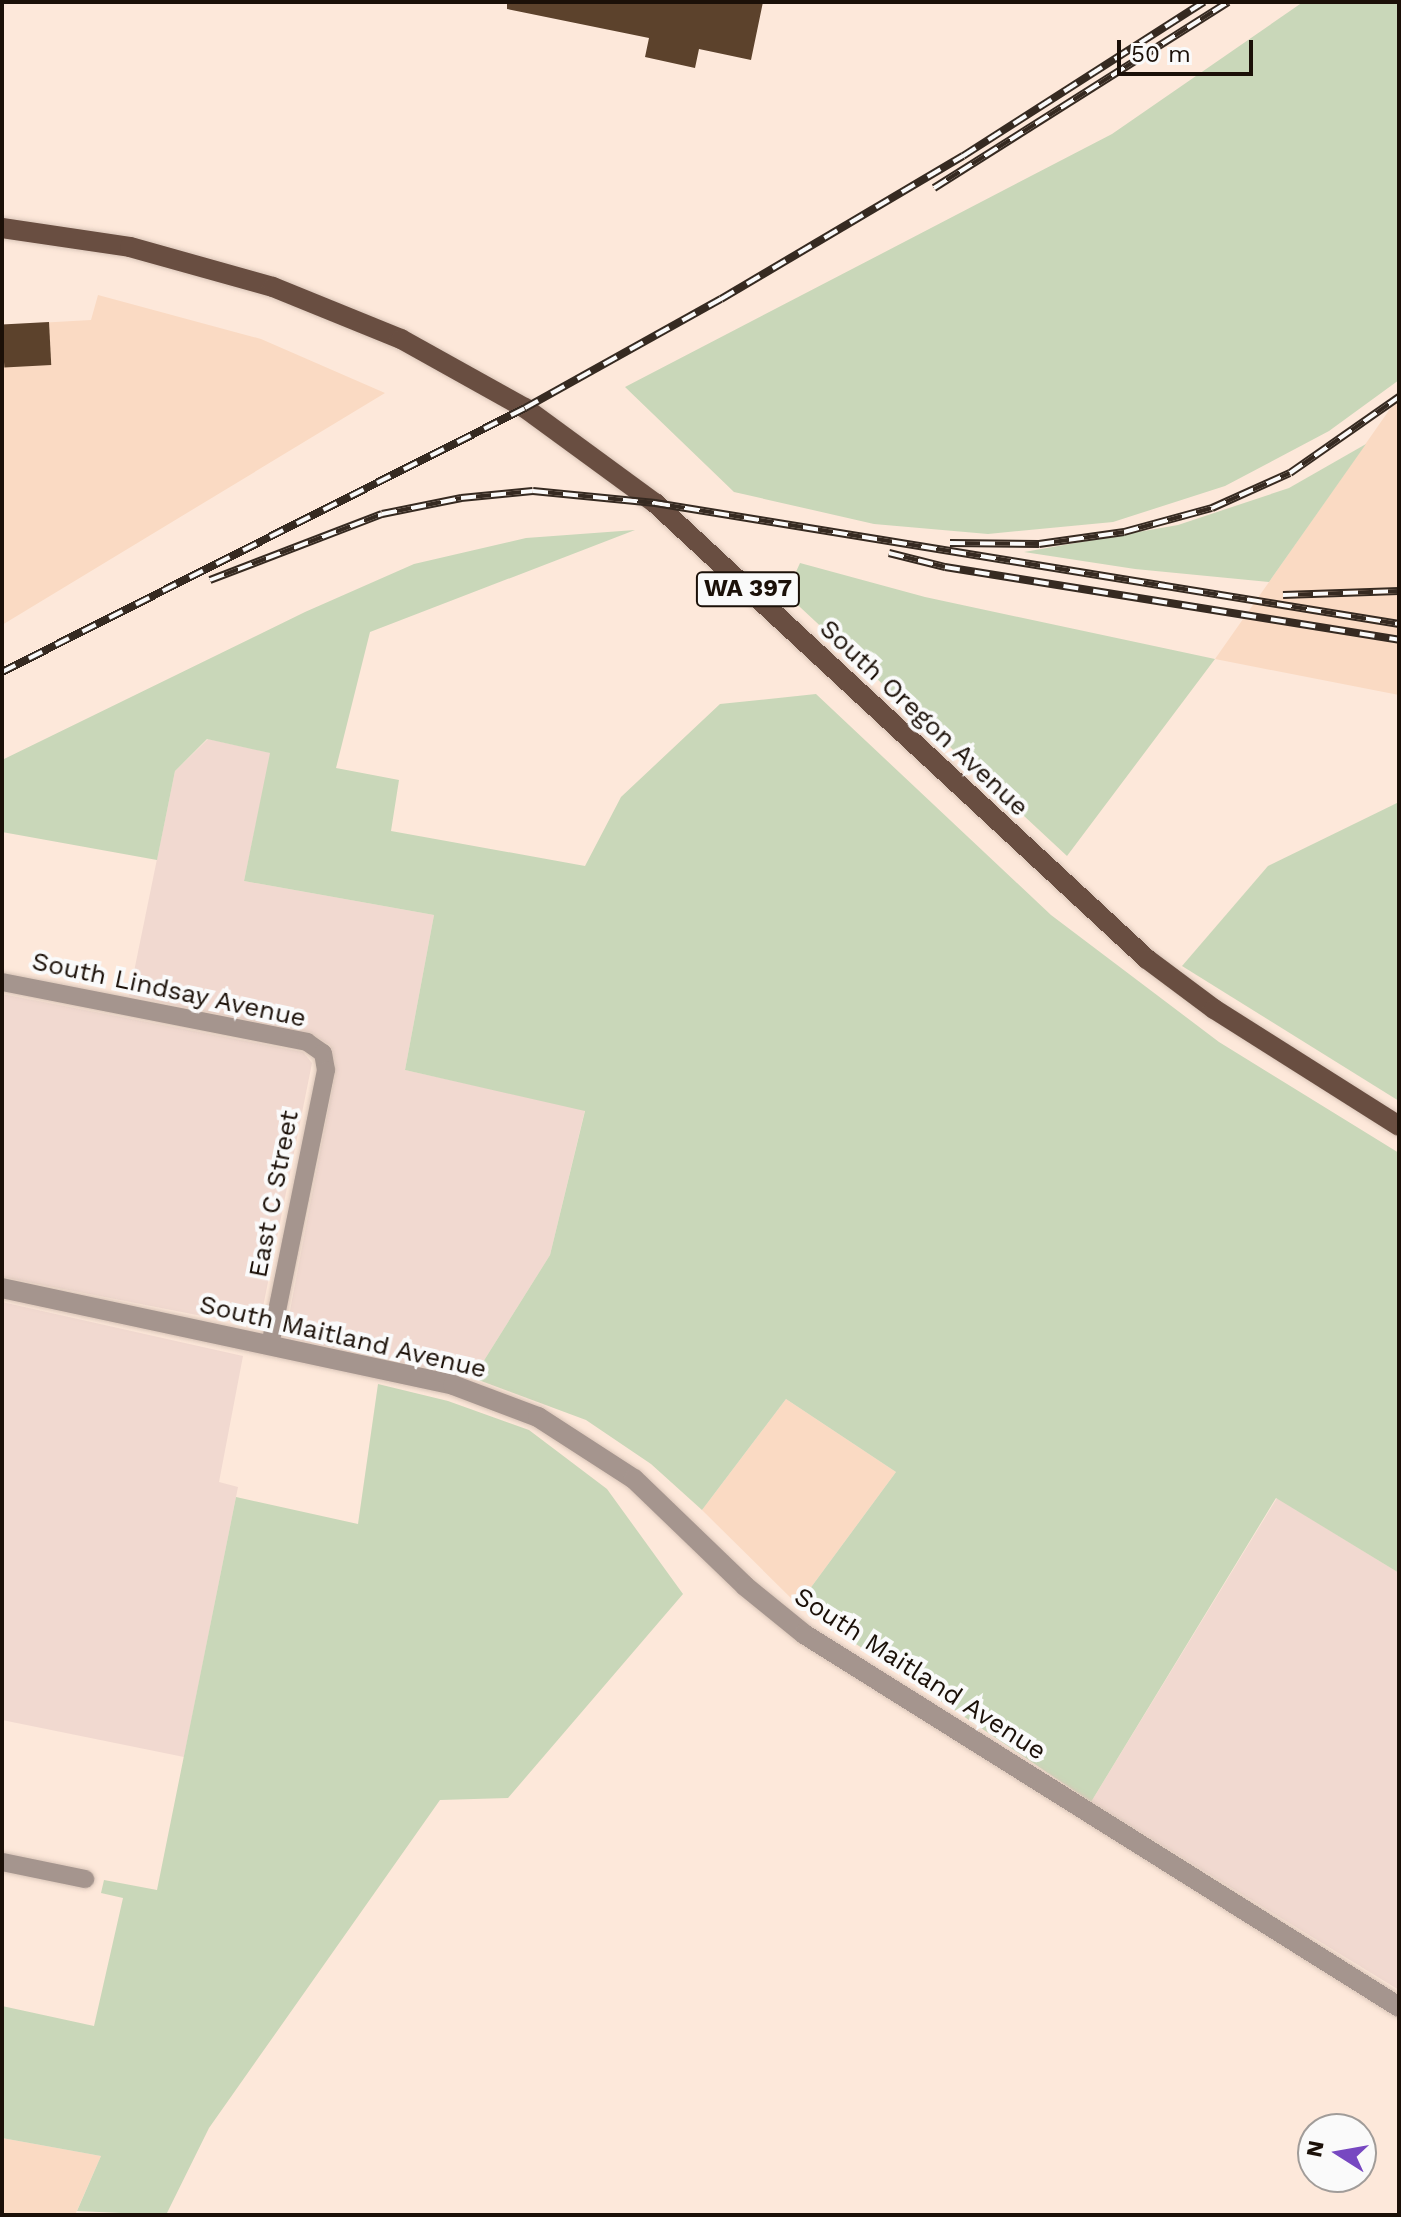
<!DOCTYPE html>
<html>
<head>
<meta charset="utf-8">
<style>
  body { margin:0 }
  #map { position:relative; width:1401px; height:2217px; overflow:hidden; background:#fde8da; font-family:"Work Sans",sans-serif }
  div>[style] { position:absolute }
  [style*='--x'] { left:calc(var(--x)*1px); top:calc(var(--y)*1px); width:calc(var(--w)*1px); rotate:calc(var(--a)*1deg) }
  .commercial>* { inset:0; background:#f1d9d0 }
  .built>* { inset:0; background:#fadac3 }
  .green>* { inset:0; background:#c9d7b9 }
  .building>* { inset:0; background:#5c422c; transform-origin:0 0 }
  .roads { filter:drop-shadow(0 0 2px #d9c5b8) drop-shadow(0 0 2px #d9c5b8) }
  .minor>* { height:18px; margin:-9px; padding:0 9px; transform-origin:9px; border-radius:9px; background:#a5958e }
  .tertiary>* { height:20px; margin:-10px; padding:0 10px; transform-origin:10px; border-radius:10px; background:#a5958e }
  .primary>* { height:20px; margin:-10px; padding:0 10px; transform-origin:10px; border-radius:10px; background:#694e41 }
  .rail>* { height:8px; margin-top:-4px; transform-origin:0; background:repeating-linear-gradient(90deg,#fafafa 0 15px,#362a21 0 30px); box-sizing:border-box; border-block:2px solid #362a21 }
  span { translate:-50% -50%; white-space:nowrap; text-align:center; line-height:1.15; -webkit-text-stroke:8px #fafafa; paint-order:stroke }
  .shield-label span { padding:2px 6px; background:#fafafa; border:2px solid; border-radius:6px; -webkit-text-stroke-width:0 }
  .shield-label { font-size:24px; color:#1b1008; font-weight:700 }
  .street-label { font-size:26px; color:#1b1008 }
  .frame { position:absolute; inset:0; border:4px solid #1b1008; pointer-events:none }
  .north { position:absolute; left:1297px; top:2113px; width:80px; height:80px; box-sizing:border-box; background:#fafafa; border:2px solid #a19c99; border-radius:50%; rotate:281deg; font-size:22px; font-weight:700; line-height:32px; text-align:center; color:#1b1008 }
  .north::after { content:''; display:block; margin:auto; width:28px; height:36px; background:#7748c1; clip-path:polygon(50% 0,100% 100%,50% 72%,0 100%) }
  .scale { position:absolute; left:1117px; top:40px; width:136px; height:36px; box-sizing:border-box; border:4px solid #1b1008; border-top:0; padding-left:10px; font-size:24px; line-height:28px; white-space:nowrap; color:#1b1008; -webkit-text-stroke:6px #fafafa; paint-order:stroke }
</style>
</head>
<body>
<div id="map">
  <div class="commercial">
    <i style="clip-path:polygon(208px 739px,271px 753px,244px 881px,434px 915px,405px 1070px,585px 1110px,550px 1255px,473px 1378px,285px 1337px,335px 1073px,330px 1045px,306px 1032px,129px 996px,175px 771px)"></i>
    <i style="clip-path:polygon(2px 994px,303px 1052px,312px 1063px,259px 1327px,2px 1277px)"></i>
    <i style="clip-path:polygon(2px 1302px,243px 1356px,219px 1482px,238px 1487px,184px 1757px,2px 1720px)"></i>
    <i style="clip-path:polygon(1277px 1498px,1399px 1573px,1399px 1990px,1091px 1802px)"></i>
  </div>
  <div class="built">
    <i style="clip-path:polygon(98px 295px,261px 339px,385px 393px,2px 625px,2px 325px,91px 320px)"></i>
    <i style="clip-path:polygon(1399px 396px,1399px 695px,1215px 659px,1269px 582px)"></i>
    <i style="clip-path:polygon(786px 1399px,896px 1472px,798px 1605px,702px 1510px)"></i>
    <i style="clip-path:polygon(2px 2138px,101px 2156px,75px 2215px,2px 2215px)"></i>
  </div>
  <div class="green">
    <i style="clip-path:polygon(1303px 2px,1399px 2px,1399px 380px,1329px 431px,1225px 486px,1113px 522px,988px 534px,874px 524px,734px 492px,625px 387px,1112px 134px)"></i>
    <i style="clip-path:polygon(1366px 444px,1269px 582px,1135px 569px,1024px 552px,1178px 525px,1289px 488px)"></i>
    <i style="clip-path:polygon(635px 530px,370px 632px,336px 768px,399px 780px,391px 831px,585px 866px,621px 797px,720px 704px,816px 694px,1051px 915px,1219px 1042px,1399px 1153px,1399px 1573px,1276px 1498px,1091px 1802px,798px 1605px,896px 1472px,786px 1399px,702px 1510px,651px 1464px,586px 1420px,473px 1378px,550px 1255px,585px 1111px,405px 1070px,434px 915px,244px 881px,270px 753px,207px 739px,175px 771px,157px 860px,2px 832px,2px 760px,305px 612px,414px 564px,526px 538px)"></i>
    <i style="clip-path:polygon(800px 563px,925px 597px,1215px 659px,1067px 856px,786px 594px)"></i>
    <i style="clip-path:polygon(1399px 802px,1399px 1101px,1182px 966px,1268px 866px)"></i>
    <i style="clip-path:polygon(378px 1384px,448px 1401px,529px 1430px,607px 1489px,683px 1594px,508px 1798px,440px 1800px,209px 2128px,166px 2215px,77px 2211px,101px 2156px,2px 2138px,2px 2006px,94px 2026px,123px 1898px,101px 1893px,104px 1880px,157px 1890px,236px 1497px,358px 1524px)"></i>
  </div>
  <div class="building">
    <i style="clip-path:polygon(507px 2px,763px 2px,751px 60px,699px 49px,695px 68px,645px 57px,649px 38px,507px 9px)"></i>
    <i style="left:49px;top:322px;width:43px;height:47px;rotate:87deg"></i>
  </div>
  <div class="roads">
    <div class="minor">
      <i style="--x:2;--y:982;--w:311;--a:11.1"></i>
      <i style="--x:307;--y:1042;--w:19;--a:35"></i>
      <i style="--x:323;--y:1053;--w:17;--a:80"></i>
      <i style="--x:326;--y:1070;--w:281;--a:101.5"></i>
      <i style="--x:2;--y:1862;--w:85;--a:11.6"></i>
    </div>
    <div class="tertiary">
      <i style="--x:2;--y:1288;--w:461;--a:12.1"></i>
      <i style="--x:453;--y:1385;--w:91;--a:20.6"></i>
      <i style="--x:538;--y:1417;--w:114;--a:32.9"></i>
      <i style="--x:634;--y:1479;--w:154;--a:43.9"></i>
      <i style="--x:745;--y:1586;--w:76;--a:39.1"></i>
      <i style="--x:804;--y:1634;--w:702;--a:32.08"></i>
    </div>
    <div class="primary">
      <i style="--x:2;--y:228;--w:129;--a:8.4"></i>
      <i style="--x:130;--y:247;--w:148;--a:15.6"></i>
      <i style="--x:273;--y:287;--w:138;--a:22.1"></i>
      <i style="--x:401;--y:339;--w:142;--a:29.1"></i>
      <i style="--x:525;--y:408;--w:161;--a:36.2"></i>
      <i style="--x:655;--y:503;--w:671;--a:42.83"></i>
      <i style="--x:1147;--y:959;--w:84;--a:36.7"></i>
      <i style="--x:1214;--y:1009;--w:219;--a:32.3"></i>
    </div>
  </div>
  <div class="rail">
    <i style="--x:934;--y:188;--w:348;--a:-32.3"></i>
    <i style="--x:950;--y:543;--w:89;--a:0.6"></i>
    <i style="--x:1039;--y:544;--w:86;--a:-8"></i>
    <i style="--x:1124;--y:532;--w:91;--a:-15.3"></i>
    <i style="--x:1212;--y:508;--w:85;--a:-24.2"></i>
    <i style="--x:1290;--y:473;--w:133;--a:-34.9"></i>
    <i style="--x:889;--y:553;--w:58;--a:14"></i>
    <i style="--x:945;--y:567;--w:460;--a:9.1"></i>
    <i style="--x:210;--y:580;--w:184;--a:-21"></i>
    <i style="--x:382;--y:514;--w:81;--a:-11.4"></i>
    <i style="--x:461;--y:498;--w:72;--a:-5.6"></i>
    <i style="--x:533;--y:491;--w:123;--a:5.6"></i>
    <i style="--x:655;--y:503;--w:754;--a:9.24"></i>
    <i style="--x:1283;--y:595;--w:116;--a:-2"></i>
    <i style="--x:2;--y:672;--w:586;--a:-26.78"></i>
    <i style="--x:525;--y:408;--w:224;--a:-29.1"></i>
    <i style="--x:721;--y:299;--w:281;--a:-30.6"></i>
    <i style="--x:963;--y:156;--w:286;--a:-32.6"></i>
  </div>
  <div class="shield-label">
    <span style="left:748px;top:589px">WA 397</span>
  </div>
  <div class="street-label">
    <span style="left:924px;top:718px;rotate:43deg">South Oregon Avenue</span>
    <span style="left:169px;top:990px;rotate:12deg">South Lindsay Avenue</span>
    <span style="left:274px;top:1194px;rotate:-79deg">East C Street</span>
    <span style="left:343px;top:1337px;rotate:13deg">South Maitland Avenue</span>
    <span style="left:920px;top:1674px;rotate:33deg">South Maitland Avenue</span>
  </div>
  <div class="frame"></div>
  <div class="north">N</div>
  <div class="scale">50 m</div>
</div>
</body>
</html>
